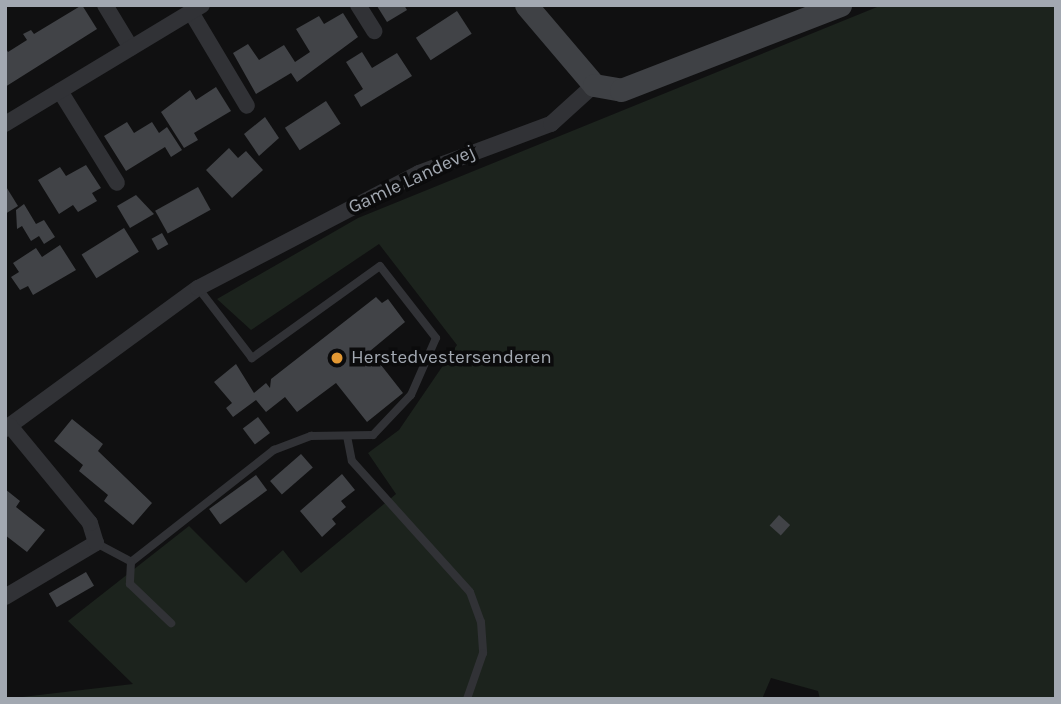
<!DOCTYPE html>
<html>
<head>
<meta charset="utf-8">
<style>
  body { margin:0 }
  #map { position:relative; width:1061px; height:704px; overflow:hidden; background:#101011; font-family:Karla,sans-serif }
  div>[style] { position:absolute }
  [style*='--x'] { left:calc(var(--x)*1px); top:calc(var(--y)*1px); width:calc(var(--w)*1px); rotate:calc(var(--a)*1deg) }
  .green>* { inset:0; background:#1c231d }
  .building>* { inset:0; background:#414347; transform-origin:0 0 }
  .lane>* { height:8px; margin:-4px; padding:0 4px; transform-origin:4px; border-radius:4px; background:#313236 }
  .street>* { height:16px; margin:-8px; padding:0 8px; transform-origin:8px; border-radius:8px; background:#313236 }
  .secondary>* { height:23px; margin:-11.5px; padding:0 11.5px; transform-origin:11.5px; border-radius:11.5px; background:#3f4145 }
  .dots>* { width:19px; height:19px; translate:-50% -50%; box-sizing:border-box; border:4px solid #0b0b0c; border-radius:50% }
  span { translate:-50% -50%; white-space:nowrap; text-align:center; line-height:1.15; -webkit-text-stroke:7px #0b0b0c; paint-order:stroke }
  .street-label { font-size:19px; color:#a2a8b1 }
  .poi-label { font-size:19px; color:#a2a8b1 }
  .left { translate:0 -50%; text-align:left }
  .frame { position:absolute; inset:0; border:7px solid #a2a8b1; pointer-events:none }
</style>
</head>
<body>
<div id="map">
  <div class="green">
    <i style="clip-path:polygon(882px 5px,1056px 5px,1056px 699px,820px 699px,818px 691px,771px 678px,762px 699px,5px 699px,133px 684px,68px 621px,189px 526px,246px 583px,283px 550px,301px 573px,396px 494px,368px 453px,399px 430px,457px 345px,379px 244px,251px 330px,217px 299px,358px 218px)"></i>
  </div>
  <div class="building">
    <i style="clip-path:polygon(82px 5px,97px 29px,5px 87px,5px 47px,8px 52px,27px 40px,23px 34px,31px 30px,34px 34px)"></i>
    <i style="clip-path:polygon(404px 5px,407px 10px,387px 22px,377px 6px)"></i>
    <i style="left:457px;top:11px;width:27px;height:49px;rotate:57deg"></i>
    <i style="clip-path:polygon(343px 13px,358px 37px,297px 82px,291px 73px,256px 94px,233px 53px,248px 44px,259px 60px,284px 45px,295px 62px,310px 52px,296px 29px,319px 16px,324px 24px)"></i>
    <i style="clip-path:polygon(362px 52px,372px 68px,397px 53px,412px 76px,361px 107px,354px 95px,363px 89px,346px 62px)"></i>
    <i style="clip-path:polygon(216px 87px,231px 111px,194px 133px,198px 140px,184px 148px,161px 112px,190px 90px,196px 100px)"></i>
    <i style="left:326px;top:101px;width:27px;height:49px;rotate:57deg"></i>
    <i style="clip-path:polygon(265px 117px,279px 138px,259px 156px,244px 134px)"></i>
    <i style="clip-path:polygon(127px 122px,134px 133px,152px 122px,159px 133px,167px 127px,182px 150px,171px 157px,165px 147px,126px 171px,104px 136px)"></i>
    <i style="clip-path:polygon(229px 148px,238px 158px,246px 151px,263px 170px,232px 198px,206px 170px)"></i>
    <i style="clip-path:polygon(86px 165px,101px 188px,92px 193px,97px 201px,78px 212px,73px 205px,59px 214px,38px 180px,60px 167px,66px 176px)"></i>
    <i style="clip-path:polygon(5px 185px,18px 206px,5px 214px)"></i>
    <i style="left:198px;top:187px;width:26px;height:49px;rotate:61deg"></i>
    <i style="clip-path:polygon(136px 195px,154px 214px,130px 228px,117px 206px)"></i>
    <i style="clip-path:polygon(24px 204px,36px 224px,44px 220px,55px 237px,44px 244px,39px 236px,31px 241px,22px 226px,17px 229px,16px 210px)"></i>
    <i style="left:124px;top:228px;width:28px;height:50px;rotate:58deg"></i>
    <i style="left:162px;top:233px;width:13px;height:12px;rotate:61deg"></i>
    <i style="clip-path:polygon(60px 245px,76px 270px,33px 295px,28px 286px,20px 290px,11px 277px,19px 272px,13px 263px,36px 248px,42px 257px)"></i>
    <i style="clip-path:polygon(376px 297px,382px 303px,388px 299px,405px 322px,370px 351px,403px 393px,367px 422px,336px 383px,297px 412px,285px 397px,266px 412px,256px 400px,233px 417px,226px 408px,232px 403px,214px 382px,236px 364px,254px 393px,266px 383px,270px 388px,271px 379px)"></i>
    <i style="left:258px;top:417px;width:20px;height:19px;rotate:53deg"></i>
    <i style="clip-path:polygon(72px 419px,103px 444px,98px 451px,152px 503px,133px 525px,104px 501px,108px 495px,79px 471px,83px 465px,54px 441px)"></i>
    <i style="left:301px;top:454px;width:18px;height:41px;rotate:49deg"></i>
    <i style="clip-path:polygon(342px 474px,355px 490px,341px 501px,346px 507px,332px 519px,336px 524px,322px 537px,300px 511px)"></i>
    <i style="left:256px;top:475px;width:19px;height:58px;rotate:54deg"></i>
    <i style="clip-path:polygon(5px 489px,20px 501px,16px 507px,45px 530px,27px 552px,5px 535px)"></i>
    <i style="left:779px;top:515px;width:15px;height:14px;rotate:42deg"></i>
    <i style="left:86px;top:572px;width:16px;height:43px;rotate:60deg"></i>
  </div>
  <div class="lane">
    <i style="--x:347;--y:436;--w:25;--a:79"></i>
    <i style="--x:352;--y:461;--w:176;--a:48"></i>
    <i style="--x:470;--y:592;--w:32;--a:70"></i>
    <i style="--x:481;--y:622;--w:31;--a:86"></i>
    <i style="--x:483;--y:653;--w:49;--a:109.2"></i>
    <i style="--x:96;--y:543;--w:40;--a:28"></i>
    <i style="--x:131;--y:562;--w:182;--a:-38.1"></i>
    <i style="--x:274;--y:450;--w:40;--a:-21"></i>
    <i style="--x:311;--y:436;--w:62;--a:-0.9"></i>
    <i style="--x:373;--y:435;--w:55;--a:-46.5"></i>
    <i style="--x:411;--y:395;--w:62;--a:-66.3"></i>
    <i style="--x:436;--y:338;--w:91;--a:-127.9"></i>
    <i style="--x:380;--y:266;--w:158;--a:144.3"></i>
    <i style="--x:252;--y:358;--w:88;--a:-127.6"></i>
    <i style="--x:131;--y:562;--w:22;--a:93"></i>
    <i style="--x:130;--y:584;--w:57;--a:43.6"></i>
  </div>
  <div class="street">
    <i style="--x:105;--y:5;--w:50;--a:58.8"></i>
    <i style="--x:358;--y:5;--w:31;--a:58"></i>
    <i style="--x:191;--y:12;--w:109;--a:59.2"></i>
    <i style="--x:60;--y:91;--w:108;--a:58.2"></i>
    <i style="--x:5;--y:124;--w:230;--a:-31.1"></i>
    <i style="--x:5;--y:429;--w:239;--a:-36.2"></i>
    <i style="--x:198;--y:288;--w:249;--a:-27.5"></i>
    <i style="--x:419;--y:173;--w:141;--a:-20.4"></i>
    <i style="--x:551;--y:124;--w:58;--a:-42.2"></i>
    <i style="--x:5;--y:597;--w:106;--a:-30.7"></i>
    <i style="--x:96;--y:543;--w:21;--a:-107"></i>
    <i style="--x:90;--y:523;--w:126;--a:-129.5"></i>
  </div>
  <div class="secondary">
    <i style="--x:526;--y:5;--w:105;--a:49.6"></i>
    <i style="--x:594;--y:85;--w:27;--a:10"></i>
    <i style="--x:621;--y:90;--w:235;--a:-21.2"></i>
  </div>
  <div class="dots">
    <i style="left:337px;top:358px;background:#e49934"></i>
  </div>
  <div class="street-label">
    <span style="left:412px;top:180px;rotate:-25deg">Gamle Landevej</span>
  </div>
  <div class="poi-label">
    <span class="left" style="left:351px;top:358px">Herstedvestersenderen</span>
  </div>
  <div class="frame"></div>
</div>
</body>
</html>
